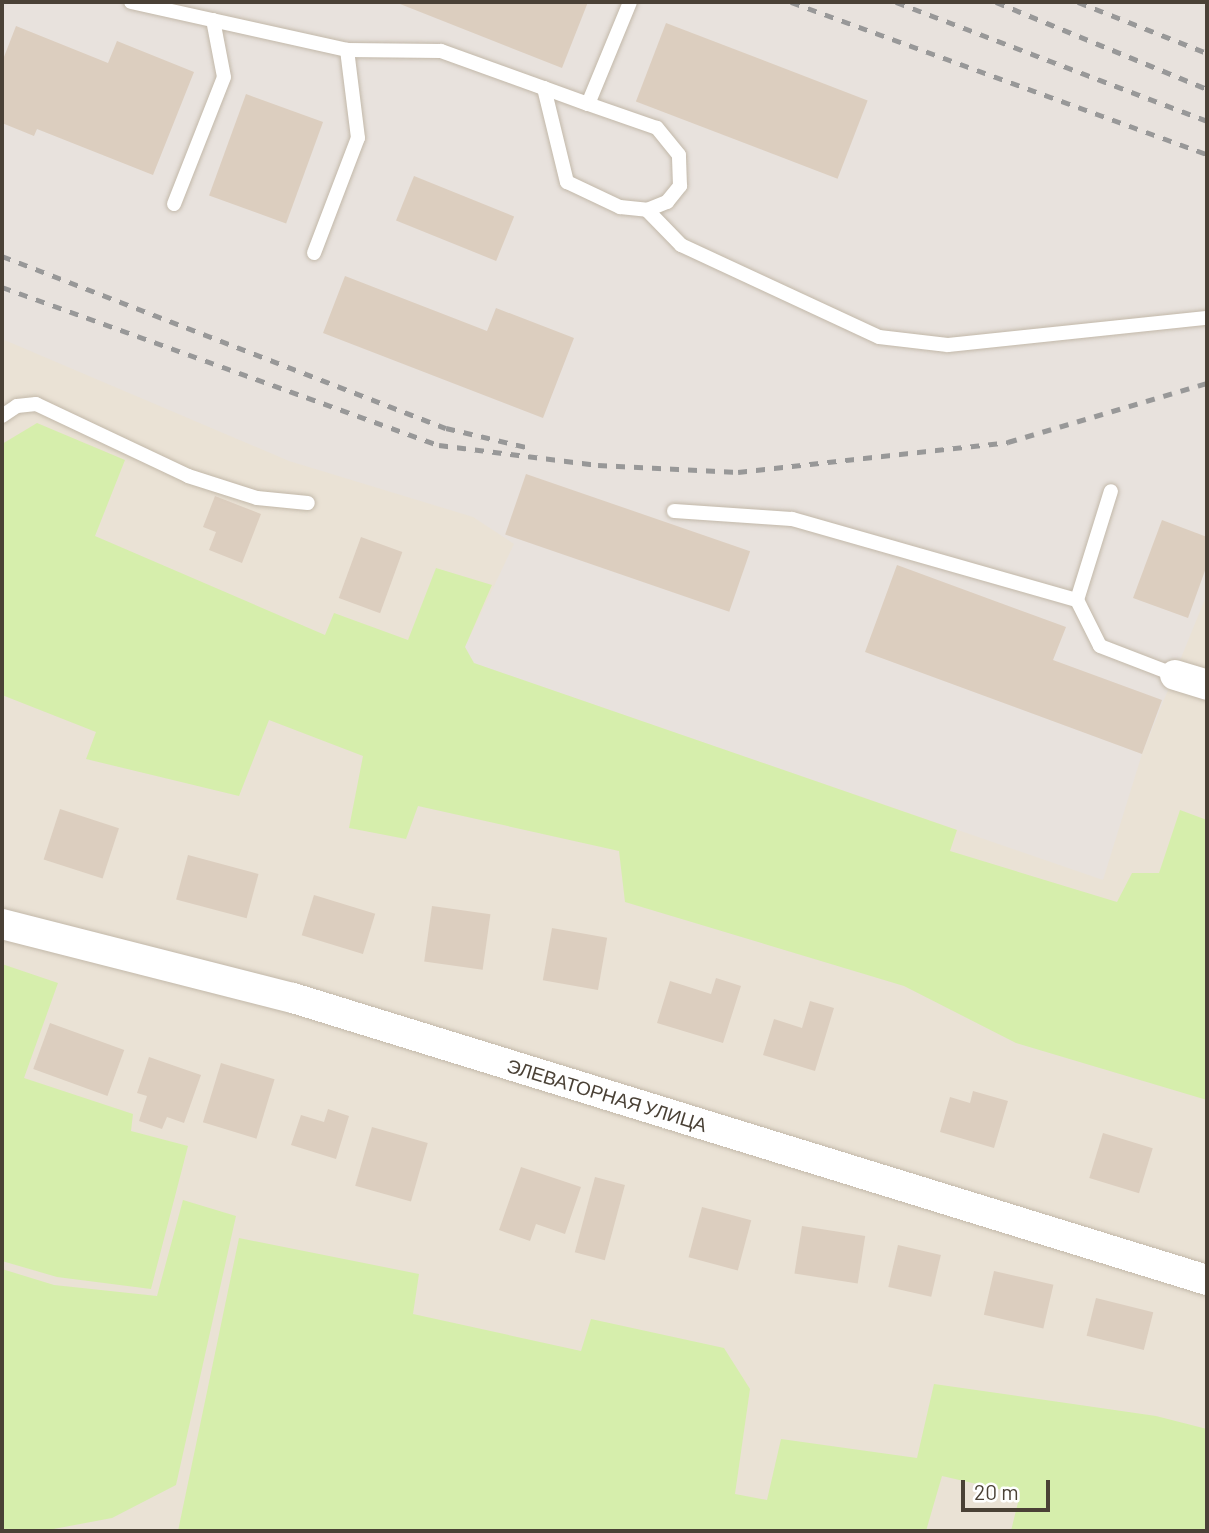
<!DOCTYPE html>
<html>
<head>
<meta charset="utf-8">
<style>
  body { margin:0 }
  #map { position:relative; width:1209px; height:1533px; overflow:hidden; background:#f6f1e8; font-family:Barlow,sans-serif }
  div>[style] { position:absolute }
  [style*='--x'] { left:calc(var(--x)*1px); top:calc(var(--y)*1px); width:calc(var(--w)*1px); rotate:calc(var(--a)*1deg) }
  .residential>* { inset:0; background:#eae2d5; transform-origin:0 0 }
  .industrial>* { inset:0; background:#e8e2dd }
  .green>* { inset:0; background:#d6eeac }
  .building>* { inset:0; background:#dccebf; transform-origin:0 0 }
  .roads { filter:drop-shadow(0 0 2px #c2b8a9) drop-shadow(0 0 2px #c2b8a9) }
  .lane>* { height:14px; margin:-7px; padding:0 7px; transform-origin:7px; border-radius:7px; background:#fff }
  .street>* { height:30px; margin:-15px; padding:0 15px; transform-origin:15px; border-radius:15px; background:#fff }
  .rail>* { height:5px; margin-top:-2.5px; transform-origin:0; background:repeating-linear-gradient(90deg,#989898 0 9px,transparent 0 18px) }
  span { translate:-50% -50%; white-space:nowrap; text-align:center; line-height:1.15; -webkit-text-stroke:6px #fff; paint-order:stroke }
  .street-label { font-size:19px; color:#4a4136 }
  .frame { position:absolute; inset:0; border:4px solid #4a4136; pointer-events:none }
  .scale { position:absolute; left:961px; top:1480px; width:89px; height:32px; box-sizing:border-box; border:4px solid #4a4136; border-top:0; padding-left:9px; font-size:21px; line-height:24px; white-space:nowrap; color:#4a4136; -webkit-text-stroke:5px #fff; paint-order:stroke }
</style>
</head>
<body>
<div id="map">
  <div class="residential">
    <i style="left:2px;top:2px;width:1205px;height:1529px"></i>
  </div>
  <div class="industrial">
    <i style="clip-path:polygon(2px 2px,1207px 2px,1207px 594px,1142px 754px,1103px 880px,473px 663px,465px 647px,514px 544px,473px 517px,289px 461px,2px 339px)"></i>
  </div>
  <div class="green">
    <i style="clip-path:polygon(37px 423px,125px 460px,95px 536px,325px 635px,334px 613px,408px 640px,436px 568px,492px 585px,465px 647px,474px 663px,957px 830px,950px 851px,1117px 902px,1132px 873px,1159px 873px,1180px 810px,1207px 820px,1207px 1100px,1016px 1043px,904px 986px,625px 902px,619px 851px,418px 806px,406px 839px,349px 828px,363px 756px,269px 720px,239px 796px,86px 759px,96px 732px,2px 695px,2px 444px)"></i>
    <i style="clip-path:polygon(2px 964px,58px 983px,24px 1078px,133px 1114px,131px 1131px,188px 1146px,151px 1289px,57px 1277px,2px 1261px)"></i>
    <i style="clip-path:polygon(183px 1200px,236px 1216px,176px 1485px,112px 1518px,43px 1531px,2px 1531px,2px 1269px,54px 1285px,157px 1296px)"></i>
    <i style="clip-path:polygon(239px 1238px,419px 1274px,413px 1314px,581px 1351px,591px 1319px,724px 1348px,750px 1389px,735px 1494px,767px 1500px,781px 1439px,917px 1458px,934px 1384px,1156px 1416px,1207px 1429px,1207px 1531px,1011px 1531px,1020px 1494px,942px 1476px,926px 1531px,178px 1531px)"></i>
  </div>
  <div class="building">
    <i style="clip-path:polygon(395px 2px,588px 2px,562px 68px)"></i>
    <i style="left:666px;top:23px;width:216px;height:84px;rotate:21deg"></i>
    <i style="clip-path:polygon(16px 26px,108px 63px,117px 41px,194px 72px,153px 175px,37px 129px,34px 136px,2px 123px,2px 62px)"></i>
    <i style="left:246px;top:94px;width:82px;height:108px;rotate:20deg"></i>
    <i style="left:414px;top:176px;width:108px;height:48px;rotate:22deg"></i>
    <i style="clip-path:polygon(345px 276px,487px 331px,496px 308px,574px 338px,543px 418px,323px 333px)"></i>
    <i style="left:526px;top:474px;width:237px;height:64px;rotate:19deg"></i>
    <i style="clip-path:polygon(215px 496px,261px 514px,242px 563px,209px 550px,216px 532px,203px 527px)"></i>
    <i style="clip-path:polygon(1162px 520px,1207px 537px,1207px 565px,1188px 618px,1133px 598px)"></i>
    <i style="left:361px;top:537px;width:44px;height:65px;rotate:20deg"></i>
    <i style="clip-path:polygon(897px 565px,1066px 627px,1053px 660px,1162px 700px,1142px 754px,865px 652px)"></i>
    <i style="left:60px;top:809px;width:62px;height:53px;rotate:18deg"></i>
    <i style="left:188px;top:855px;width:73px;height:46px;rotate:15deg"></i>
    <i style="left:314px;top:895px;width:64px;height:42px;rotate:17deg"></i>
    <i style="left:432px;top:906px;width:59px;height:56px;rotate:8deg"></i>
    <i style="left:552px;top:928px;width:56px;height:53px;rotate:10deg"></i>
    <i style="clip-path:polygon(716px 978px,741px 986px,723px 1043px,657px 1023px,670px 981px,711px 994px)"></i>
    <i style="clip-path:polygon(810px 1001px,834px 1008px,815px 1071px,763px 1055px,774px 1019px,802px 1028px)"></i>
    <i style="left:50px;top:1023px;width:79px;height:49px;rotate:20deg"></i>
    <i style="clip-path:polygon(149px 1057px,201px 1075px,184px 1123px,167px 1117px,162px 1129px,139px 1121px,147px 1096px,137px 1093px)"></i>
    <i style="left:221px;top:1063px;width:56px;height:62px;rotate:17deg"></i>
    <i style="clip-path:polygon(973px 1091px,1008px 1101px,994px 1148px,940px 1132px,950px 1097px,970px 1103px)"></i>
    <i style="clip-path:polygon(328px 1109px,349px 1116px,336px 1159px,291px 1145px,301px 1115px,324px 1122px)"></i>
    <i style="left:372px;top:1127px;width:58px;height:61px;rotate:16deg"></i>
    <i style="left:1103px;top:1133px;width:52px;height:47px;rotate:17deg"></i>
    <i style="clip-path:polygon(521px 1167px,581px 1187px,565px 1234px,536px 1224px,530px 1241px,499px 1230px)"></i>
    <i style="left:595px;top:1177px;width:31px;height:78px;rotate:15deg"></i>
    <i style="left:702px;top:1207px;width:51px;height:52px;rotate:15deg"></i>
    <i style="left:802px;top:1226px;width:64px;height:48px;rotate:9deg"></i>
    <i style="left:898px;top:1245px;width:44px;height:43px;rotate:13deg"></i>
    <i style="left:994px;top:1271px;width:61px;height:45px;rotate:13deg"></i>
    <i style="left:1096px;top:1298px;width:59px;height:39px;rotate:14deg"></i>
  </div>
  <div class="roads">
    <div class="lane">
      <i style="--x:131;--y:2;--w:221;--a:12.5"></i>
      <i style="--x:347;--y:50;--w:94;--a:0.6"></i>
      <i style="--x:441;--y:51;--w:109;--a:19.8"></i>
      <i style="--x:544;--y:88;--w:97;--a:76.3"></i>
      <i style="--x:567;--y:182;--w:59;--a:25.3"></i>
      <i style="--x:620;--y:207;--w:27;--a:6"></i>
      <i style="--x:647;--y:210;--w:22;--a:-22"></i>
      <i style="--x:667;--y:202;--w:21;--a:-51"></i>
      <i style="--x:680;--y:186;--w:31;--a:-92"></i>
      <i style="--x:679;--y:155;--w:35;--a:-129"></i>
      <i style="--x:657;--y:128;--w:73;--a:-160.8"></i>
      <i style="--x:588;--y:104;--w:110;--a:-67.6"></i>
      <i style="--x:544;--y:88;--w:47;--a:20"></i>
      <i style="--x:174;--y:204;--w:136;--a:-68.5"></i>
      <i style="--x:224;--y:77;--w:58;--a:-100.9"></i>
      <i style="--x:647;--y:210;--w:49;--a:45.8"></i>
      <i style="--x:681;--y:245;--w:218;--a:24.9"></i>
      <i style="--x:879;--y:337;--w:69;--a:6.6"></i>
      <i style="--x:948;--y:345;--w:260;--a:-6"></i>
      <i style="--x:314;--y:253;--w:123;--a:-69.1"></i>
      <i style="--x:358;--y:138;--w:89;--a:-97.1"></i>
      <i style="--x:2;--y:416;--w:18;--a:-34"></i>
      <i style="--x:17;--y:406;--w:19;--a:-6"></i>
      <i style="--x:36;--y:404;--w:168;--a:25.3"></i>
      <i style="--x:188;--y:476;--w:72;--a:17.7"></i>
      <i style="--x:257;--y:498;--w:51;--a:5.6"></i>
      <i style="--x:674;--y:511;--w:118;--a:3.9"></i>
      <i style="--x:792;--y:519;--w:296;--a:15.9"></i>
      <i style="--x:1077;--y:600;--w:51;--a:63.4"></i>
      <i style="--x:1100;--y:646;--w:80;--a:21.1"></i>
      <i style="--x:1077;--y:600;--w:114;--a:-72.7"></i>
    </div>
    <div class="street">
      <i style="--x:1175;--y:675;--w:34;--a:17"></i>
      <i style="--x:2;--y:924;--w:300;--a:14.3"></i>
      <i style="--x:293;--y:998;--w:957;--a:17.15"></i>
    </div>
  </div>
  <div class="rail">
    <i style="--x:791;--y:2;--w:443;--a:20.1"></i>
    <i style="--x:896;--y:2;--w:333;--a:20.9"></i>
    <i style="--x:996;--y:2;--w:228;--a:22.4"></i>
    <i style="--x:1078;--y:2;--w:139;--a:21.6"></i>
    <i style="--x:2;--y:256;--w:476;--a:21.2"></i>
    <i style="--x:446;--y:428;--w:86;--a:13.4"></i>
    <i style="--x:2;--y:287;--w:465;--a:19.9"></i>
    <i style="--x:439;--y:445;--w:160;--a:7.2"></i>
    <i style="--x:598;--y:465;--w:140;--a:2.9"></i>
    <i style="--x:738;--y:472;--w:272;--a:-6.3"></i>
    <i style="--x:1008;--y:442;--w:208;--a:-16.5"></i>
  </div>
  <div class="street-label">
    <span style="left:607px;top:1095px;rotate:17deg">ЭЛЕВАТОРНАЯ УЛИЦА</span>
  </div>
  <div class="frame"></div>
  <div class="scale">20 m</div>
</div>
</body>
</html>
